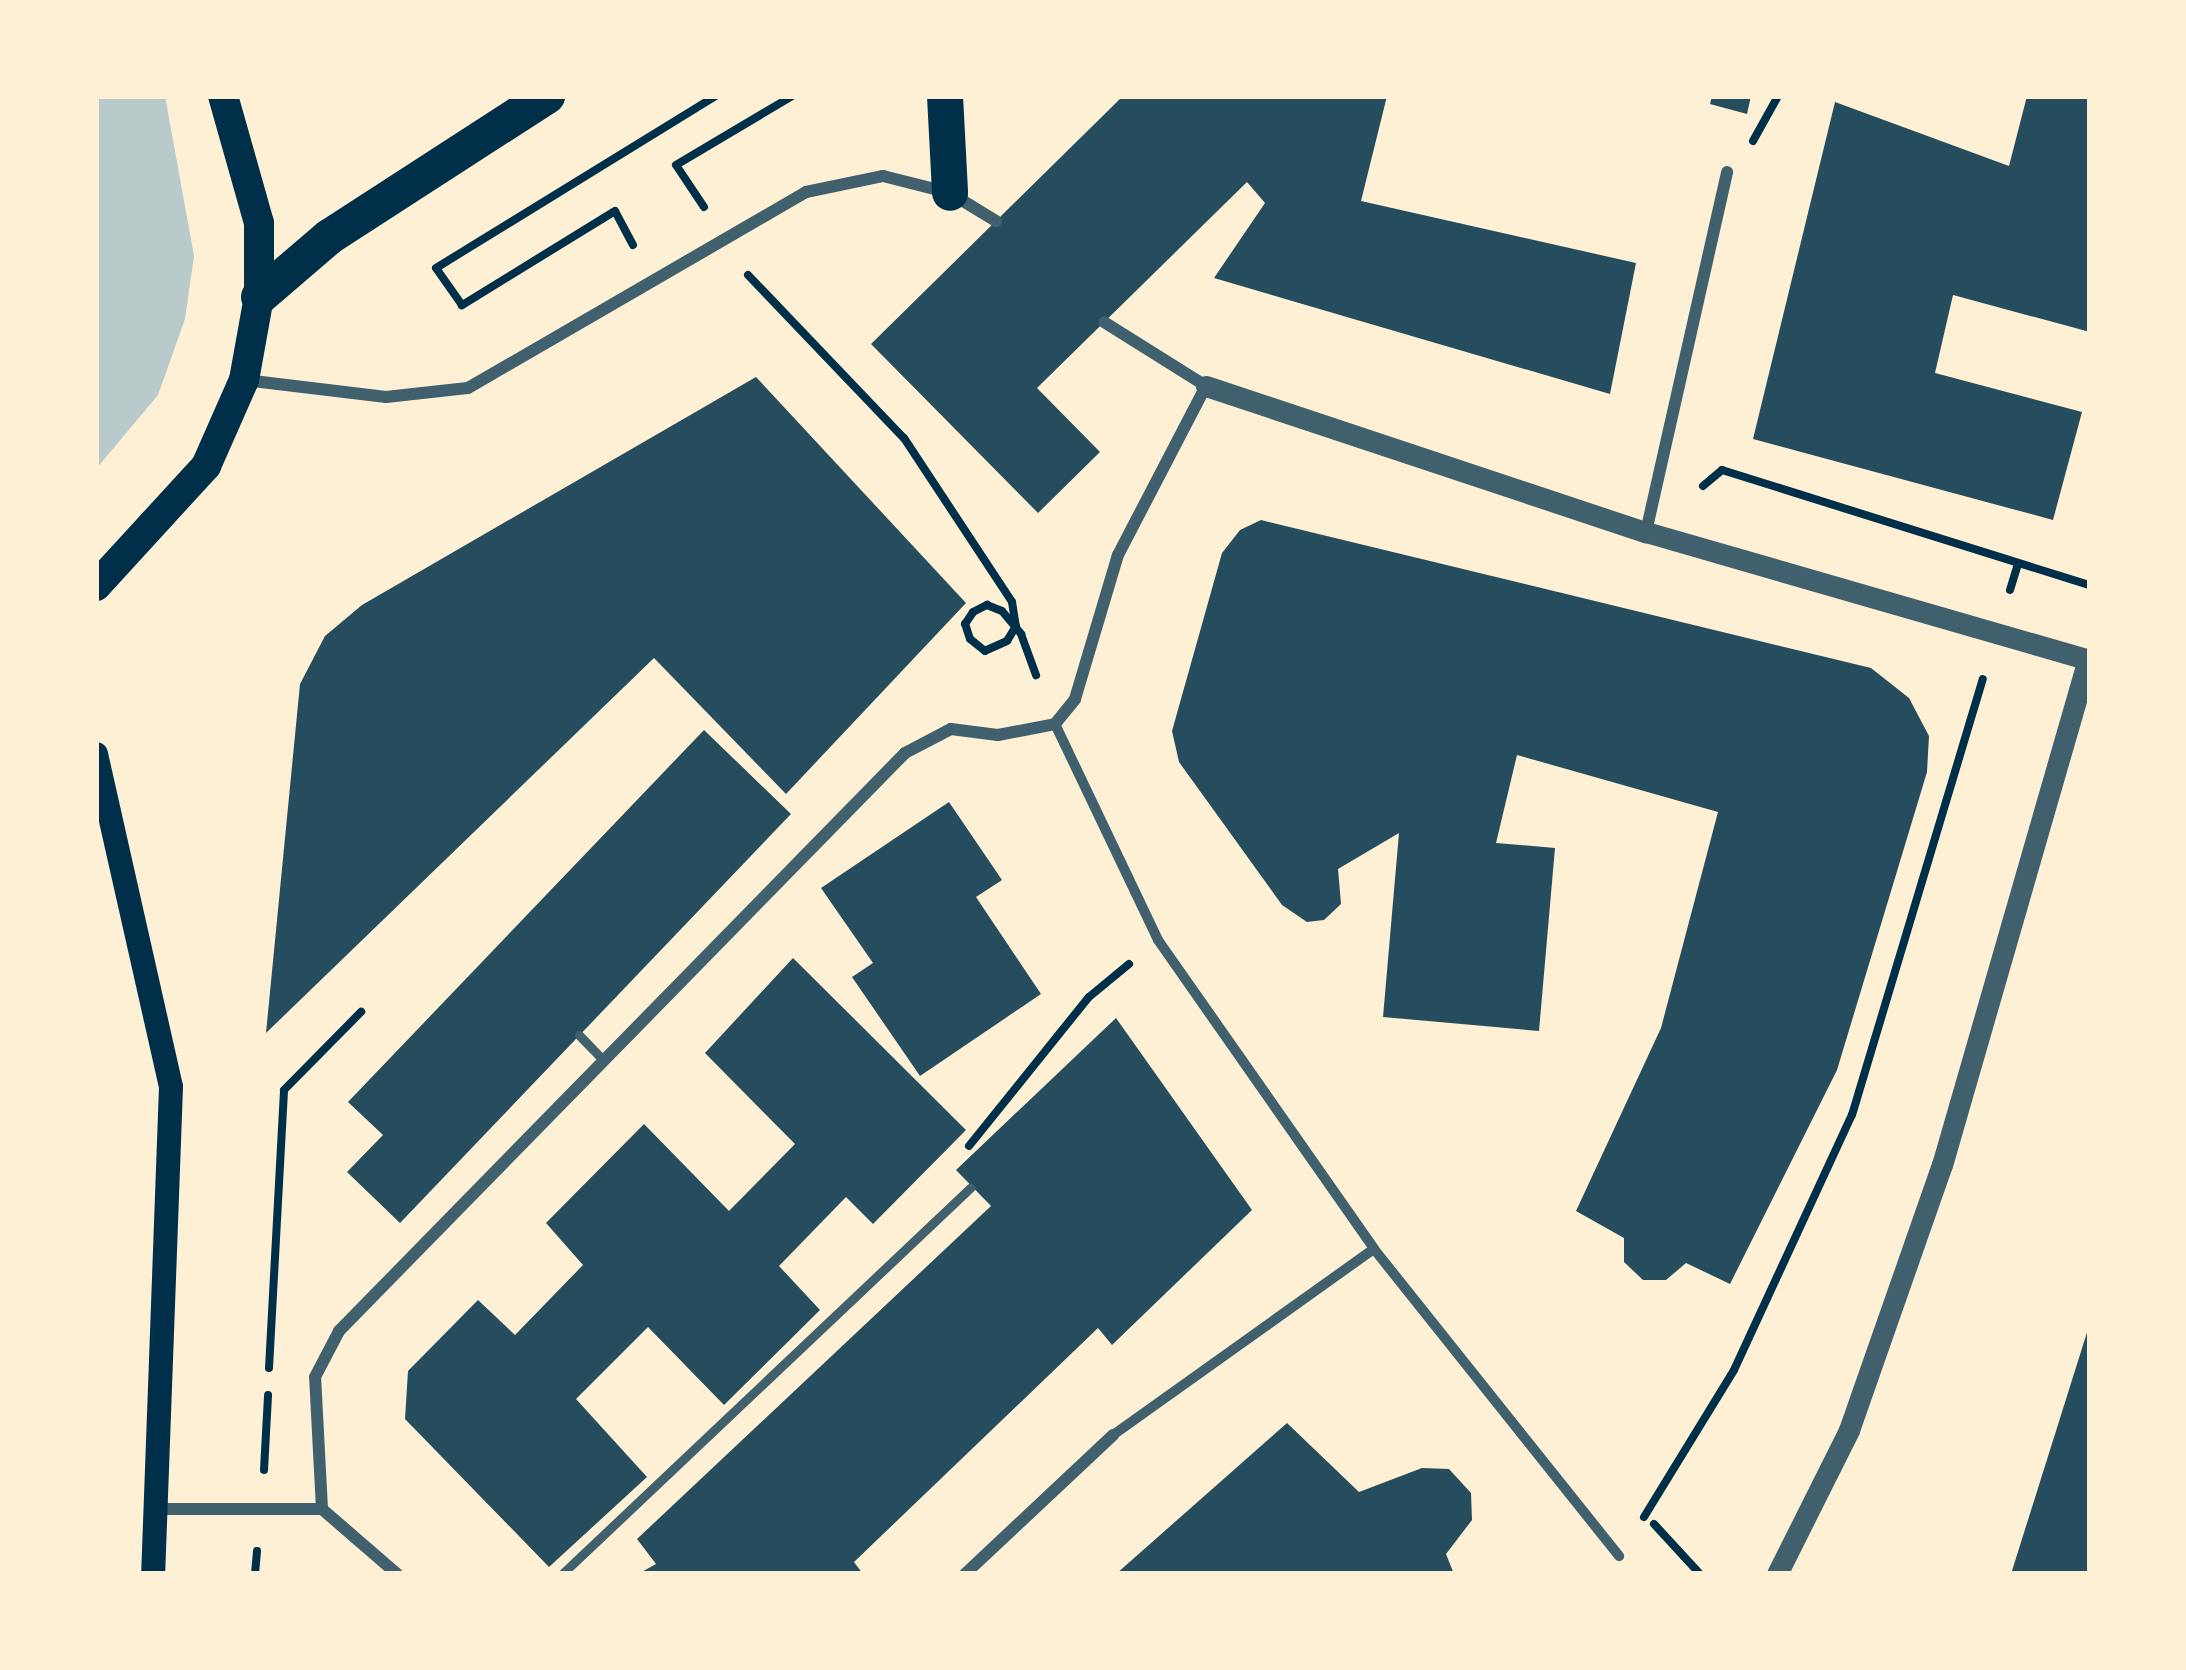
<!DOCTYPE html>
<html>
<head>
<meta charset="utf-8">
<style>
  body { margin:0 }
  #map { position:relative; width:2186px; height:1670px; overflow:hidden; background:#fdf0d5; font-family:Overpass,sans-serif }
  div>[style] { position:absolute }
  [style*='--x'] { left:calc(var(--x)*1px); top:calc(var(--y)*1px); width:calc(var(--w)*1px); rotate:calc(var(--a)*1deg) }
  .green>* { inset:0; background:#b9caca }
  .building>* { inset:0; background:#264d5e }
  .path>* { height:8px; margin:-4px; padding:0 4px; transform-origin:4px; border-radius:4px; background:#003049 }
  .service>* { height:9px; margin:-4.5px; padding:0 4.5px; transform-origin:4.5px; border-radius:4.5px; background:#3f606c }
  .pedestrian>* { height:10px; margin:-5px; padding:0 5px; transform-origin:5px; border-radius:5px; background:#3f606c }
  .minor>* { height:12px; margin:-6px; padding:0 6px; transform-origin:6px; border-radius:6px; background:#3f606c }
  .tertiary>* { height:21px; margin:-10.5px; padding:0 10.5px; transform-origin:10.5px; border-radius:10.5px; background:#3f606c }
  .secondary>* { height:24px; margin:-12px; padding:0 12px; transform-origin:12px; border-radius:12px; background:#003049 }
  .primary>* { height:30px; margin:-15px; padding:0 15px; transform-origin:15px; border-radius:15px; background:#003049 }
  .motorway>* { height:36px; margin:-18px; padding:0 18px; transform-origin:18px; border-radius:18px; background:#003049 }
  span { translate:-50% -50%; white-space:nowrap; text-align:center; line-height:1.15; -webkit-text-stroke:12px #fdf0d5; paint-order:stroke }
  .frame { position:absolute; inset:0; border:99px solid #fdf0d5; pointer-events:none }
</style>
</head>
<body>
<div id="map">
  <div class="green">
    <i style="clip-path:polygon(96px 96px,165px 96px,194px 256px,185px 319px,158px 395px,96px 469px)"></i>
  </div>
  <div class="building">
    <i style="clip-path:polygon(1123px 96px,1387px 96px,1361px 201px,1636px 263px,1610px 394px,1214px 278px,1265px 203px,1247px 182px,1037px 388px,1100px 452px,1038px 513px,871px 344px)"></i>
    <i style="clip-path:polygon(1712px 96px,1751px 96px,1747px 114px,1710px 104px)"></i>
    <i style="clip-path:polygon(2027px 96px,2090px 96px,2090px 332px,1953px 295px,1935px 373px,2082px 412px,2053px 520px,1753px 439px,1835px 102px,2009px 166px)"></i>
    <i style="clip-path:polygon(756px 377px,966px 603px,786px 794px,654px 658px,266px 1033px,300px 684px,325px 636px,362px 605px)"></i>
    <i style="clip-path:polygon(1261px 520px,1871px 668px,1909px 698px,1929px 736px,1927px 772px,1837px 1070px,1730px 1284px,1686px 1263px,1666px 1280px,1643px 1280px,1624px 1262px,1624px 1238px,1576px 1211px,1661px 1028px,1718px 812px,1517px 755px,1496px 843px,1555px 848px,1539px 1031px,1383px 1017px,1399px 833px,1338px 869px,1341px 904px,1324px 920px,1307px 922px,1282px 905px,1179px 762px,1172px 731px,1222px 553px,1240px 530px)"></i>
    <i style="clip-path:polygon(704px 730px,791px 814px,400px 1223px,347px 1172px,383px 1135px,348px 1102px)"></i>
    <i style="clip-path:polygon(949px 802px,1002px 880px,976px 897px,1041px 994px,920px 1076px,852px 977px,873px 963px,821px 888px)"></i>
    <i style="clip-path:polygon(793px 958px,966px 1130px,873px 1224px,846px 1197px,779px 1266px,820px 1310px,724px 1405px,648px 1327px,576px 1399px,647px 1477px,549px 1567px,405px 1419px,408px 1371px,478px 1300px,515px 1335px,583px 1265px,546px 1223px,644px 1124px,729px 1211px,795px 1144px,705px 1053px)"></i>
    <i style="clip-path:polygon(1116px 1018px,1252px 1210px,1112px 1345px,1098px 1328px,854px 1562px,863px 1574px,638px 1574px,656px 1564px,637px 1539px,991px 1206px,956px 1170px)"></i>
    <i style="clip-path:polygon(2089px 1326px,2090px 1574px,2011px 1574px)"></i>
    <i style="clip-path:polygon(1287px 1423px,1359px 1492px,1422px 1468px,1449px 1469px,1471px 1493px,1472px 1520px,1446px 1554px,1454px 1574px,1116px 1574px)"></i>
  </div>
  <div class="path">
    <i style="--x:1753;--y:141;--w:51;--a:-60.9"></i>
    <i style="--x:704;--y:207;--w:50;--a:-123.7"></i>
    <i style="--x:676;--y:165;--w:135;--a:-30.7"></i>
    <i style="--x:633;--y:245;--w:38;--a:-118"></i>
    <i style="--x:615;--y:211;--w:180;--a:148.4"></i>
    <i style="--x:462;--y:305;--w:45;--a:-125.1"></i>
    <i style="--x:436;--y:268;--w:329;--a:-31.6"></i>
    <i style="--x:748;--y:275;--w:226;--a:46.3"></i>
    <i style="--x:904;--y:438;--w:196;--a:56.6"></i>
    <i style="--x:1012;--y:602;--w:24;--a:81"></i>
    <i style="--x:1016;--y:626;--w:17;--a:121"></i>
    <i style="--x:1007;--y:641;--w:24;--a:156"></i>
    <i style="--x:985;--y:651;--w:19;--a:-141"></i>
    <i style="--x:970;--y:639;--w:16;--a:-108"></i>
    <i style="--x:965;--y:624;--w:14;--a:-56"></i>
    <i style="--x:973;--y:612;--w:16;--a:-27"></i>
    <i style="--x:987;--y:605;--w:16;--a:22"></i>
    <i style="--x:1002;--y:611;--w:30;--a:50"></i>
    <i style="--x:1021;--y:634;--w:44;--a:69.9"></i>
    <i style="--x:1703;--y:486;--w:25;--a:-40"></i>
    <i style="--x:1722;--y:470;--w:386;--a:17.4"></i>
    <i style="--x:2010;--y:590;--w:28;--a:-73"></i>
    <i style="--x:969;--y:1146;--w:191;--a:-51.2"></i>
    <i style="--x:1089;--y:997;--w:52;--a:-39.5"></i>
    <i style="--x:269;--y:1368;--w:278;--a:-86.9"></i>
    <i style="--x:284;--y:1090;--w:110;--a:-45.4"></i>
    <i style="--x:264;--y:1470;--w:75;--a:-86.9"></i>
    <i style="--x:1644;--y:1517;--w:172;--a:-58.5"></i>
    <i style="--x:1734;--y:1370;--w:281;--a:-65.2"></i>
    <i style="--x:1852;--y:1115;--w:455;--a:-73.3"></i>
    <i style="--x:1654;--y:1524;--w:68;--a:47.4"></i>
    <i style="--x:255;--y:1574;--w:23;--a:-85"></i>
  </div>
  <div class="service">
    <i style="--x:579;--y:1035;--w:35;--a:46"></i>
    <i style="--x:562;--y:1574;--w:562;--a:-43.41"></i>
  </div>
  <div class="pedestrian">
    <i style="--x:1055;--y:724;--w:239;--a:64.5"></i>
    <i style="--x:1158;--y:940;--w:377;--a:55"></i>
    <i style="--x:1374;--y:1249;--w:393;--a:51.4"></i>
    <i style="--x:1113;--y:1435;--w:320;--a:-35.5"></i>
  </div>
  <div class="minor">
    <i style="--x:245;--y:380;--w:142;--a:6.9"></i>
    <i style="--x:386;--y:397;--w:82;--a:-6.3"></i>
    <i style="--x:468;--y:388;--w:391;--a:-30.1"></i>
    <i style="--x:806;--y:192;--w:79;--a:-11.7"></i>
    <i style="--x:883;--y:176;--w:69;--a:14.2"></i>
    <i style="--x:950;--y:193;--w:54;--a:31.3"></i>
    <i style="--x:1646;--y:532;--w:369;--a:-77.3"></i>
    <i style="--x:156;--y:1509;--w:166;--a:0"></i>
    <i style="--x:322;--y:1509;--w:99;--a:40.9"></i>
    <i style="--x:322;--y:1509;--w:132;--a:-93"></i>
    <i style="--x:315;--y:1377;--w:52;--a:-62.4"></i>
    <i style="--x:339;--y:1331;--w:809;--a:-45.6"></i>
    <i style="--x:905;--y:753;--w:52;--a:-27.6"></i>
    <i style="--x:951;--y:729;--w:47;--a:7.3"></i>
    <i style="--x:998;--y:735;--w:58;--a:-10.9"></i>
    <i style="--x:1055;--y:724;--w:32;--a:-51"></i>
    <i style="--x:1075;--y:699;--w:150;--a:-73.4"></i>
    <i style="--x:1118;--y:555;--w:191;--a:-62.5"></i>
    <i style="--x:1206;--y:386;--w:120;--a:-147.9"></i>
    <i style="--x:965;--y:1574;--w:203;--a:-43.2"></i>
  </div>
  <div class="tertiary">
    <i style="--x:1206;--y:386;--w:464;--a:18.4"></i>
    <i style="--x:1646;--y:532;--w:462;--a:16.1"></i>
    <i style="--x:1777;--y:1574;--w:161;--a:-63.4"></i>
    <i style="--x:1849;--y:1430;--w:281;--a:-70.7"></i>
    <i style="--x:1942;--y:1165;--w:527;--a:-73.91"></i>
  </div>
  <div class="secondary">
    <i style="--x:96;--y:754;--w:341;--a:77.3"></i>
    <i style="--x:171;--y:1087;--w:487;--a:92.1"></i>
  </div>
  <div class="primary">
    <i style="--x:96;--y:586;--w:163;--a:-47.5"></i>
    <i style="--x:206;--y:466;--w:94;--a:-66.2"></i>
    <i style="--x:244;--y:380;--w:84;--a:-79.8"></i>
    <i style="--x:259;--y:297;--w:74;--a:-90"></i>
    <i style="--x:259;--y:223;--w:132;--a:-105.8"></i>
  </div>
  <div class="motorway">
    <i style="--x:945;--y:96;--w:97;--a:87"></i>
    <i style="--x:259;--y:297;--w:92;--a:-40.6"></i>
    <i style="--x:329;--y:237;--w:260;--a:-32.9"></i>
  </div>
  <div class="frame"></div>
</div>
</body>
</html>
